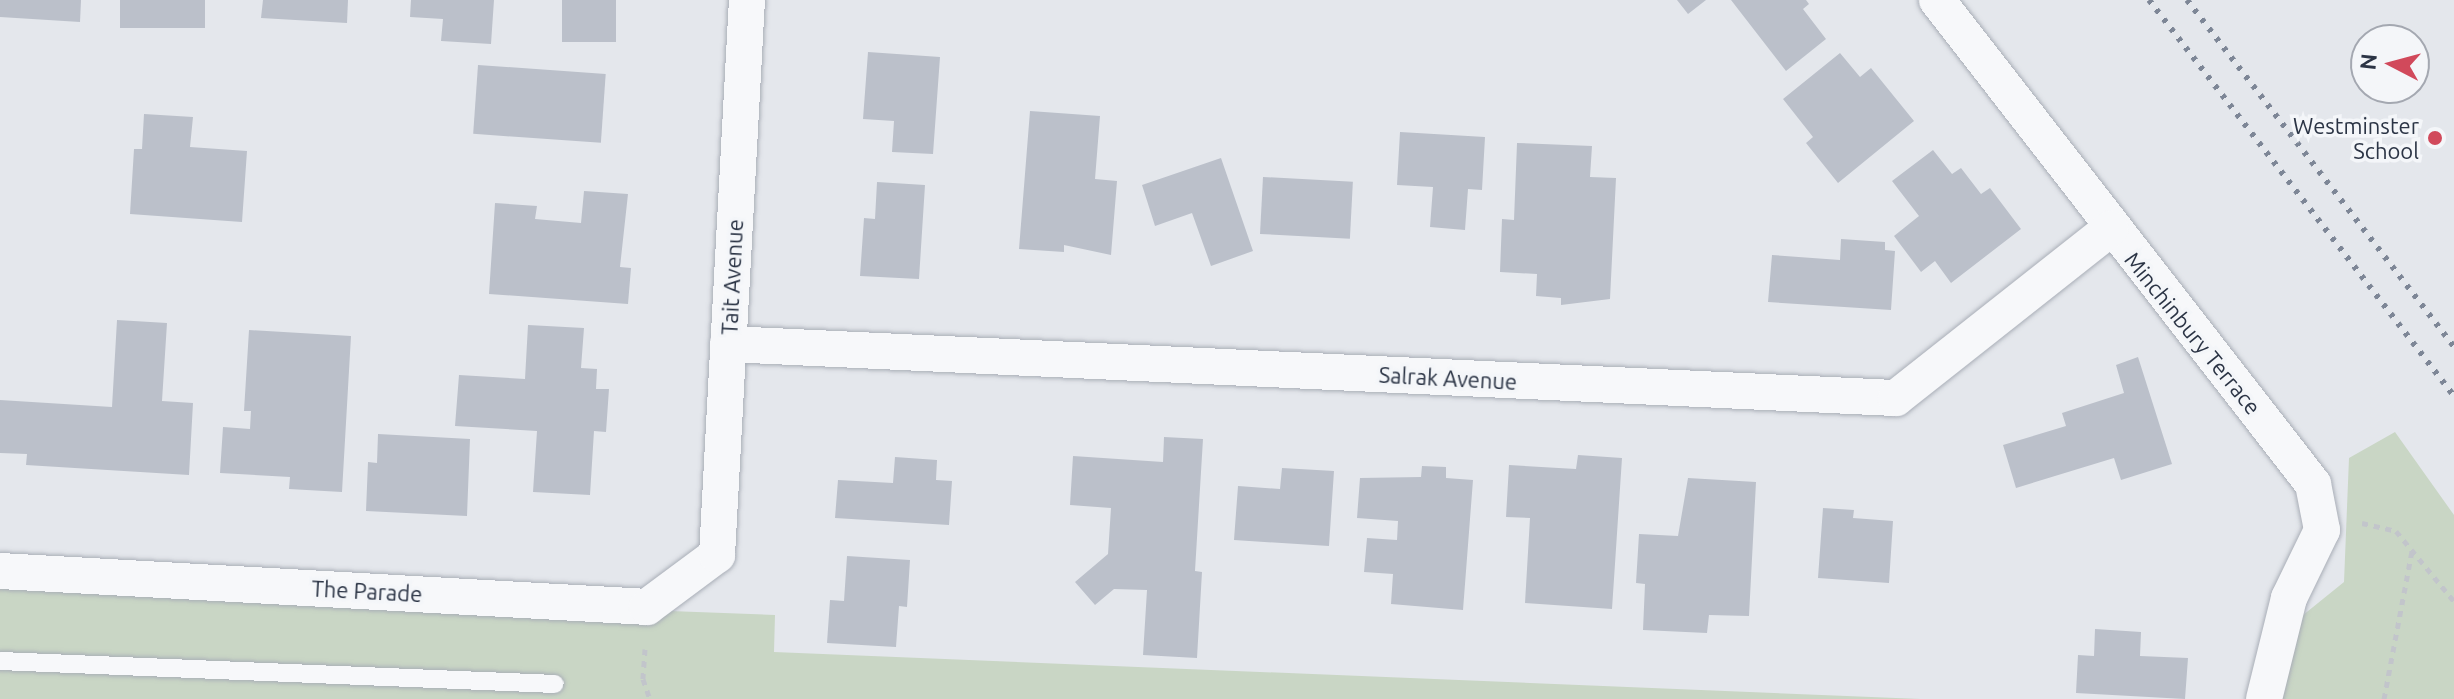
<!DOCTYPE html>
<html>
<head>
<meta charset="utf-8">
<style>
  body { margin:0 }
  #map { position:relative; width:2454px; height:699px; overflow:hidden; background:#e4e7ec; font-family:Ubuntu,sans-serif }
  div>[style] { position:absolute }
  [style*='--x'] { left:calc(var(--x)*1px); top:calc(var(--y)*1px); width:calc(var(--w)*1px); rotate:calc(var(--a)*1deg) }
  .green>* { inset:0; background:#c9d6c5 }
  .building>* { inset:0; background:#bbc0ca; transform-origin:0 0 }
  .path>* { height:5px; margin-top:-2.5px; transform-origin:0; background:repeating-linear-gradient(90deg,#c2c5cb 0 6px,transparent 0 12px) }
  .roads { filter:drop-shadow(0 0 2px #a9aeb7) drop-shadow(0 0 2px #a9aeb7) }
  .lane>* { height:18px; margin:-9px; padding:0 9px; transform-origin:9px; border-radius:9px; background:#f7f8fa }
  .street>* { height:36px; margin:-18px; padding:0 18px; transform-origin:18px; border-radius:18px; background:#f7f8fa }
  .rail>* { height:6px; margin-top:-3px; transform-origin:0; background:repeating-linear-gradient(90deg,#7d8696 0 4px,transparent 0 12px) }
  .dots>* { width:22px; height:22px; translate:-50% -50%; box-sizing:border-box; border:4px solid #f4f6f9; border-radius:50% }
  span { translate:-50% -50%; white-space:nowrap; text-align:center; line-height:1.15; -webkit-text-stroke:7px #f4f6f9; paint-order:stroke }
  .poi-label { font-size:22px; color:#2b3445 }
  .right { translate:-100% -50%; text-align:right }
  .street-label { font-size:22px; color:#2b3445 }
  .north { position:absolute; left:2350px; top:24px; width:80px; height:80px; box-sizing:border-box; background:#f4f6f9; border:2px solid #a4a8b1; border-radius:50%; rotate:276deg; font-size:22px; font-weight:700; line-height:32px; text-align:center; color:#2b3445 }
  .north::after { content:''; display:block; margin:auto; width:28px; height:36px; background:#d1495b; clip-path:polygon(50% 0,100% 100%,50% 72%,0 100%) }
</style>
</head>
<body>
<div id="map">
  <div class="green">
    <i style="clip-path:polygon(2395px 432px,2454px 515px,2454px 699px,2275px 699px,2292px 624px,2344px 582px,2349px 458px)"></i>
    <i style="clip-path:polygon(0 586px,775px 615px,774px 652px,1921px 699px,0 699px)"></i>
  </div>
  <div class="building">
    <i style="clip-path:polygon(0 0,81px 0,80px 22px,0 17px)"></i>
    <i style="left:120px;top:0;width:85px;height:28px"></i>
    <i style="clip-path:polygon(263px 0,348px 0,347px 23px,261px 18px)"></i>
    <i style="clip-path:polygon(411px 0,494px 0,491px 44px,441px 41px,443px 19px,410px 17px)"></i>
    <i style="left:562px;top:0;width:54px;height:42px"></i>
    <i style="clip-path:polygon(1677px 0,1706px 0,1688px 14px)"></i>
    <i style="clip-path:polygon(1731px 0,1806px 0,1809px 4px,1803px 9px,1826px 39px,1786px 71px)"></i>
    <i style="clip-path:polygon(868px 52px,940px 57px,933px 154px,892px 152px,894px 121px,863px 119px)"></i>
    <i style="clip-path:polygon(1840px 53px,1860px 77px,1871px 68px,1914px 121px,1838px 183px,1806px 143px,1813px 137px,1783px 99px)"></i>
    <i style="left:478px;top:65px;width:128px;height:69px;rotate:4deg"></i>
    <i style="clip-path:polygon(1030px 111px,1100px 116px,1095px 179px,1117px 181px,1111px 255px,1064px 245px,1064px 252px,1019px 249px)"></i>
    <i style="clip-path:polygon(144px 114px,193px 117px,190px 147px,247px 151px,242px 222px,130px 214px,134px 149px,142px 149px)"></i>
    <i style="clip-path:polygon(1400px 132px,1485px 137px,1482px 190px,1468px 189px,1465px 230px,1430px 227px,1433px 187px,1397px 185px)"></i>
    <i style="clip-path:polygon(1517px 143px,1592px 146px,1590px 177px,1616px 178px,1610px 299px,1561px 305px,1561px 298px,1536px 296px,1537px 274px,1500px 272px,1502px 219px,1514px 220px)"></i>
    <i style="clip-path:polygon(1933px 150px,1952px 174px,1961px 168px,1981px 194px,1990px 188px,2021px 229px,1951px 283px,1935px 261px,1921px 272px,1894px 236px,1919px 216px,1892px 181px)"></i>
    <i style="clip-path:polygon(1221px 158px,1253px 251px,1211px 266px,1192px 213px,1155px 226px,1142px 185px)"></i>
    <i style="left:1263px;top:177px;width:90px;height:57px;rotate:3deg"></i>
    <i style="clip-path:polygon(877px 182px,925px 185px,919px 279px,860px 276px,864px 218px,875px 219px)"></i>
    <i style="clip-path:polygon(584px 191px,628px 194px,620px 267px,631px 268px,628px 304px,489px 294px,495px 203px,537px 206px,535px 219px,581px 223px)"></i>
    <i style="clip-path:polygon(1841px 239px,1885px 242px,1885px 250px,1895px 251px,1891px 310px,1768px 302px,1772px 255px,1840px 260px)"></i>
    <i style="clip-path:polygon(117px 320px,167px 323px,162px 401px,193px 403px,189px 475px,26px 465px,27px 454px,0 453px,0 400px,112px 407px)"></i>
    <i style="clip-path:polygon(528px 325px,584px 328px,581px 368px,597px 369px,596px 389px,609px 389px,606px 432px,594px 431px,590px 495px,533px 492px,537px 431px,455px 426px,459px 375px,525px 379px)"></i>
    <i style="clip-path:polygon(249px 330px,351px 336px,342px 492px,289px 489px,290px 477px,220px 473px,223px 427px,250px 429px,251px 411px,244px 411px)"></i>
    <i style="clip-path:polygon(2138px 357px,2172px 464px,2121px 480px,2114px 458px,2016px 488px,2003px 445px,2066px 426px,2062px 413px,2124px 393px,2116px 365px)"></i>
    <i style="clip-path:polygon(378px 434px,470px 439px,467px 516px,366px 511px,368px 462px,377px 463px)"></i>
    <i style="clip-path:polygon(1164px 437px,1203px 439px,1195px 571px,1202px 572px,1197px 658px,1143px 655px,1147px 590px,1114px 589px,1095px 605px,1075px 582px,1108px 554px,1111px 508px,1070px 505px,1073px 456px,1163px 462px)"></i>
    <i style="clip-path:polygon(1578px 455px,1622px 458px,1612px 609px,1525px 603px,1530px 518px,1506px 517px,1509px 465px,1576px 469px)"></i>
    <i style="clip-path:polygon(895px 457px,937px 460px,936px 480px,952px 481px,949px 525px,835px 518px,838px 480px,893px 483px)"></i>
    <i style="clip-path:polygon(1422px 466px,1446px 467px,1446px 478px,1473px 480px,1463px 610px,1391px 604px,1393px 574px,1364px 572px,1367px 538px,1397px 540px,1398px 521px,1357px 518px,1360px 478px,1421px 477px)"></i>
    <i style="clip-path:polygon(1282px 468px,1334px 471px,1329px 546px,1234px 540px,1238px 486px,1280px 489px)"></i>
    <i style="clip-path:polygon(1688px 478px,1756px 482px,1749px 616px,1709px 615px,1707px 633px,1643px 630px,1645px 584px,1636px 583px,1639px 534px,1678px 536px)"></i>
    <i style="clip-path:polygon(1823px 508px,1854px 510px,1853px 518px,1893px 521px,1889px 583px,1818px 578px)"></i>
    <i style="clip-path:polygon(847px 556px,910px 560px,907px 607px,899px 606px,896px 647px,827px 643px,830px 600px,844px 601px)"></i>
    <i style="clip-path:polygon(2095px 629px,2141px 632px,2140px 656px,2188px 658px,2185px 699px,2076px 693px,2078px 655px,2094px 656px)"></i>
  </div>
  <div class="path">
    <i style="--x:2362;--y:523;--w:35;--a:13"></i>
    <i style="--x:2396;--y:531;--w:91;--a:50.4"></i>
    <i style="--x:645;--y:649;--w:30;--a:94"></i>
    <i style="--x:643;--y:679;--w:21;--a:71"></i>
    <i style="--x:2384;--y:699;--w:151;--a:-79.3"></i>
  </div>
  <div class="roads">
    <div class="lane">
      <i style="--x:0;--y:661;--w:555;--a:2.37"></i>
    </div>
    <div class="street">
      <i style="--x:1937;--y:0;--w:613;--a:52.16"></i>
      <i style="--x:2313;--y:484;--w:47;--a:78.9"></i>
      <i style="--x:2322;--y:530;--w:76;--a:115.9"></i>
      <i style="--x:2289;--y:598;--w:104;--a:103.9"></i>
      <i style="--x:728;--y:344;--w:1169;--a:2.65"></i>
      <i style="--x:1896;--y:398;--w:273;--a:-38.3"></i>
      <i style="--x:0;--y:571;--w:648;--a:3.18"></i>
      <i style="--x:647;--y:607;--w:87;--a:-36.6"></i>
      <i style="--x:717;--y:555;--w:556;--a:-86.91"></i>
    </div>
  </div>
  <div class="rail">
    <i style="--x:2149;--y:0;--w:500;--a:52.4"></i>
    <i style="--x:2187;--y:0;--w:438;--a:52.4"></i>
  </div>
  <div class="dots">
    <i style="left:2435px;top:138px;background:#d1495b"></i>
  </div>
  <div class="poi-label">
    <span class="right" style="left:2419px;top:138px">Westminster<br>School</span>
  </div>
  <div class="street-label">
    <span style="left:732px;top:277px;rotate:-87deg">Tait Avenue</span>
    <span style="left:2193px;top:333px;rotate:51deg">Minchinbury Terrace</span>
    <span style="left:1448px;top:378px;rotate:3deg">Salrak Avenue</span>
    <span style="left:367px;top:591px;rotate:3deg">The Parade</span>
  </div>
  <div class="north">N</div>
</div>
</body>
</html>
